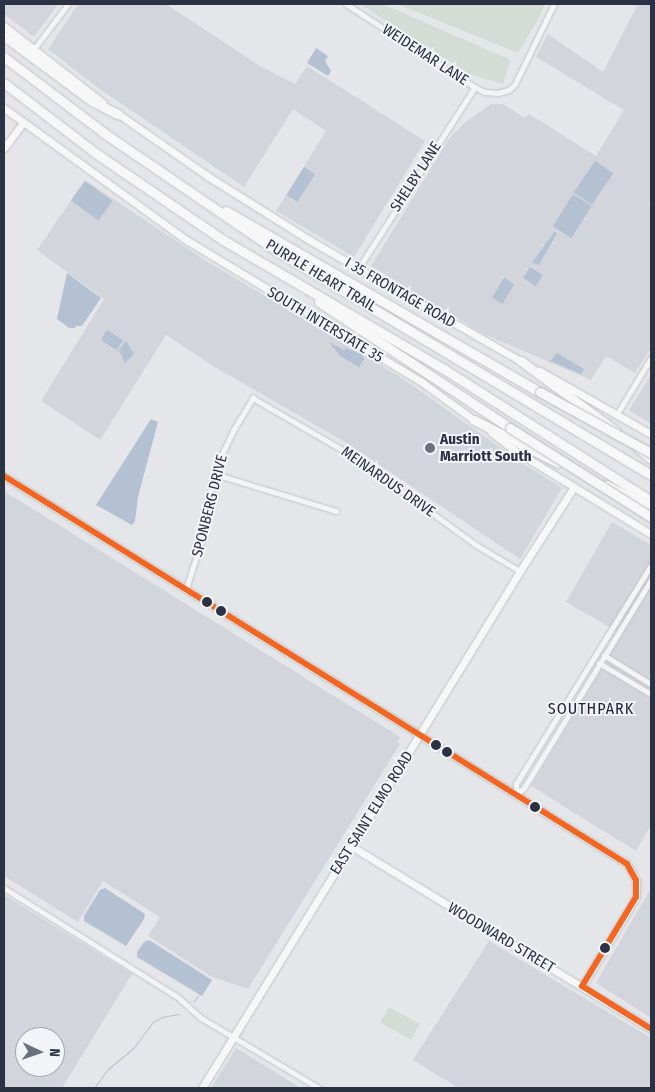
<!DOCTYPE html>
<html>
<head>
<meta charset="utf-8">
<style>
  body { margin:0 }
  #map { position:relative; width:655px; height:1092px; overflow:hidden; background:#e5e6e9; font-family:"Fira Sans Condensed",sans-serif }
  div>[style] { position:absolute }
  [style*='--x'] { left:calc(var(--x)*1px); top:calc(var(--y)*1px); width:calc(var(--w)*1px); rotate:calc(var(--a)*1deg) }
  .built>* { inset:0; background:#d3d5dc }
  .green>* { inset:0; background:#d4ddd5; transform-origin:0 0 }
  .water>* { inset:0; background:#b3c1d3; transform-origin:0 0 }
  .stream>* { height:1px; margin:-0.5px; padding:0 0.5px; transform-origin:0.5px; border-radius:0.5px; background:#b3c1d3 }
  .roads { filter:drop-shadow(0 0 1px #c3c4c7) drop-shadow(0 0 1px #c3c4c7) }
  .street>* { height:4.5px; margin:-2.25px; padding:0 2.25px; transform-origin:2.25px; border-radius:2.25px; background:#f3f4f6 }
  .secondary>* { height:7px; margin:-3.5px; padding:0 3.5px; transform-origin:3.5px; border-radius:3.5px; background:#f7f7f7 }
  .highway>* { height:9px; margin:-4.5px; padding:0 4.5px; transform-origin:4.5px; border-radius:4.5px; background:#f7f7f7 }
  .bridges { filter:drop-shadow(0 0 1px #b7b9be) drop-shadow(0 0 1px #b7b9be) }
  .highway-bridge>* { height:9px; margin:-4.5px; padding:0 4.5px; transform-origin:4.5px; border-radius:4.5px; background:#f7f7f7 }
  .bus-1>* { height:6px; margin:-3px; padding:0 3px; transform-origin:3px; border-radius:3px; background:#f26522 }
  .dots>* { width:14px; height:14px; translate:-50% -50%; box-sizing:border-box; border:2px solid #f2f4f8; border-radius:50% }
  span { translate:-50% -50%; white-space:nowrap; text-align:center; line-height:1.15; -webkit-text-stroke:4px #f2f4f8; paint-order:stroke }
  .street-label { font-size:15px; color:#2a3243 }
  .poi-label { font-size:15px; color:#2a3243; font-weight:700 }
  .left { translate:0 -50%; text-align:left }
  .neighbourhood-label { font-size:16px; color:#1c2334; letter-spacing:1px }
  .frame { position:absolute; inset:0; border:5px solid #2a3243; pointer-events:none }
  .north { position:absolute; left:15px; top:1027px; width:50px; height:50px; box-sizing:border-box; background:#f2f4f8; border:1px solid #a2a6b0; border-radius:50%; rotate:93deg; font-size:14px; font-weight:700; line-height:20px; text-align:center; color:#2a3243 }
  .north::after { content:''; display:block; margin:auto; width:18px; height:22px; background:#6b717d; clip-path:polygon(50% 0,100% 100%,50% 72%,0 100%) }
</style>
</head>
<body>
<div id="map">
  <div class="built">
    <i style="clip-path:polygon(4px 4px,58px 4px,34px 37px,4px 14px)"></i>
    <i style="clip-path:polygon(78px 4px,166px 4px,260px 66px,295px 84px,307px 66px,425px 141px,354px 257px,276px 211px,326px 131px,293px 109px,244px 187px,97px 87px,48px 49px)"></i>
    <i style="clip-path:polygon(638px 4px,651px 4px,651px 201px,649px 205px,651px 207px,651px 348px,635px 373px,606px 356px,591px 380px,484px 334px,371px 266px,449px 139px,464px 123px,491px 104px,503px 104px,525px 118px,529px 114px,596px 156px,624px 110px,536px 57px,548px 34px,603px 72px)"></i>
    <i style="clip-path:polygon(85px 180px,203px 259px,402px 378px,525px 465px,562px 488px,520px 559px,353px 447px,210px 364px,166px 335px,100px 440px,41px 401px,104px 299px,37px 250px)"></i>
    <i style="clip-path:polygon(651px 375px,651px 424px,629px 410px)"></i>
    <i style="clip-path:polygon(4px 491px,400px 737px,397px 742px,400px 744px,248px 989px,212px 977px,148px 936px,160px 917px,103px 881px,78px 922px,4px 876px)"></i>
    <i style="clip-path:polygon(612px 522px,651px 545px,651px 825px,636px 851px,531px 786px,622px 634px,566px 602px)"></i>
    <i style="clip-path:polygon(651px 888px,651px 1018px,596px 983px)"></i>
    <i style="clip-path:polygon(evenodd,4px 895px,132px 974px,62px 1088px,4px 1088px,4px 895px,25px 1037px,55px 1037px,55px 1067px,25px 1067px,25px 1037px)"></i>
    <i style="clip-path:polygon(489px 941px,651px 1038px,651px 1088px,459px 1088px,413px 1060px)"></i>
    <i style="clip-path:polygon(236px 1048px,301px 1088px,211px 1088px)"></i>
  </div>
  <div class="green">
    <i style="clip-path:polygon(360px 4px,382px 4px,511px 60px,503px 84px,469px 74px)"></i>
    <i style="clip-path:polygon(397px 4px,545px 4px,539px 18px,518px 53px)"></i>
    <i style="left:389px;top:1007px;width:35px;height:18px;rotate:29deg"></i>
  </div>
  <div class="water">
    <i style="clip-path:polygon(316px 48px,328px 56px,325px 61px,331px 71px,328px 76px,307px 63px)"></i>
    <i style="left:595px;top:161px;width:22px;height:38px;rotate:34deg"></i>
    <i style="left:304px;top:167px;width:13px;height:33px;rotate:32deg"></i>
    <i style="left:85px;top:181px;width:34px;height:24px;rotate:36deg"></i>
    <i style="left:573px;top:194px;width:22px;height:38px;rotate:32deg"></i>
    <i style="clip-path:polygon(554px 232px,557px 233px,539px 265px,532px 263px)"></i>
    <i style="left:530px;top:267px;width:15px;height:13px;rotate:32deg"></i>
    <i style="clip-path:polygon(67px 273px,101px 298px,82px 326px,76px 326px,75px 328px,69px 328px,57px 319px)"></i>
    <i style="left:504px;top:278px;width:12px;height:23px;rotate:31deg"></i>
    <i style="left:107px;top:330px;width:19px;height:12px;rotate:32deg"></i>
    <i style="clip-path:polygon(126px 341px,134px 354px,125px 363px,119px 350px)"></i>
    <i style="clip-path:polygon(329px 342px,344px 350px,346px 348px,363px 355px,364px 359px,359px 367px,340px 356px)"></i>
    <i style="clip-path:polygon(557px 353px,584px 369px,581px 374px,550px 361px)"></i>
    <i style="clip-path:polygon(151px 419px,158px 422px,138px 497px,135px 521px,132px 525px,96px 505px)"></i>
    <i style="clip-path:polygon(105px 888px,145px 914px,144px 919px,126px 946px,84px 921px,84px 916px,100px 890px)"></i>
    <i style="clip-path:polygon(149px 940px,212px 980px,202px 996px,137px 957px,137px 952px,144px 942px)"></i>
  </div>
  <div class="stream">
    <i style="--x:194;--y:1002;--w:8;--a:-60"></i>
    <i style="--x:94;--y:1088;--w:22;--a:-54"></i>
    <i style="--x:107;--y:1070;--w:35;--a:-40"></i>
    <i style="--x:134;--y:1047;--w:31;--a:-53"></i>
    <i style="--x:153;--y:1022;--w:10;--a:-29"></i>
    <i style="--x:162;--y:1017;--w:17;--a:-10"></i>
  </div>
  <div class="roads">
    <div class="street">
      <i style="--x:346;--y:4;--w:153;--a:32.8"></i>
      <i style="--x:475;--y:87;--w:11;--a:27"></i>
      <i style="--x:485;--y:92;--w:13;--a:4"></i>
      <i style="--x:498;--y:93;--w:11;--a:-15"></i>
      <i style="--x:509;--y:90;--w:8;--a:-45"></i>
      <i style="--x:515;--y:84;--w:89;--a:-64"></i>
      <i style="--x:34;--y:49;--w:56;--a:-52.9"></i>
      <i style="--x:358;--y:269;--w:216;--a:-57.3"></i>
      <i style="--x:617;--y:414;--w:66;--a:-58.7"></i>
      <i style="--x:215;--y:474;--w:127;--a:17"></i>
      <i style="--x:186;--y:589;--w:52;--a:-72.3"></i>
      <i style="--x:202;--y:539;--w:46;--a:-79.9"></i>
      <i style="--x:210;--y:494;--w:32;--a:-76"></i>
      <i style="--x:218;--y:463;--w:35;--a:-65"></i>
      <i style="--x:233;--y:431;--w:39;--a:-59"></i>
      <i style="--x:253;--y:398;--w:124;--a:30.1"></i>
      <i style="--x:360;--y:460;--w:144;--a:36.2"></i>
      <i style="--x:476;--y:545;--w:51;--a:30.6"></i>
      <i style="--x:604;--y:655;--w:55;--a:31.7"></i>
      <i style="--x:599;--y:663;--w:61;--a:30.8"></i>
      <i style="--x:517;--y:794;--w:10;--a:-96"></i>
      <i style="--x:516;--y:784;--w:257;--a:-58.3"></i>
      <i style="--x:517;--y:794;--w:9;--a:-41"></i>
      <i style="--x:524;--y:788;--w:244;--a:-58.6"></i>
      <i style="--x:4;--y:888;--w:205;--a:32.1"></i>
      <i style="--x:178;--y:997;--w:30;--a:42"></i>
      <i style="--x:200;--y:1017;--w:139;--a:30.8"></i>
    </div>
    <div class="secondary">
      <i style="--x:4;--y:26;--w:125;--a:37.9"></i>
      <i style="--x:4;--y:108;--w:227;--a:35.9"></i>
      <i style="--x:188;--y:241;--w:275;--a:31.1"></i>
      <i style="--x:423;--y:383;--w:68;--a:36"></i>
      <i style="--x:114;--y:111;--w:116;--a:34.8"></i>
      <i style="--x:209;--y:177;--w:120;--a:32.1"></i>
      <i style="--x:311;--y:241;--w:245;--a:29.8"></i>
      <i style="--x:4;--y:148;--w:31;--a:-53"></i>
      <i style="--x:540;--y:371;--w:128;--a:29.6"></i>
      <i style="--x:491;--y:432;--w:33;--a:38"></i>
      <i style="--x:517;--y:452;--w:157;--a:31.5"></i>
      <i style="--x:4;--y:476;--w:734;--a:31.91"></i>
      <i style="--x:627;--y:864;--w:18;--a:61"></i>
      <i style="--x:636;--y:880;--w:17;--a:90"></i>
      <i style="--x:636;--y:897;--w:104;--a:121.2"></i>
      <i style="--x:351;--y:846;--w:351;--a:31.4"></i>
      <i style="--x:202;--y:1088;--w:607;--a:-58.4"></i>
      <i style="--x:520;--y:571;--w:100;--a:-57.3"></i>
    </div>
    <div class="highway">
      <i style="--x:4;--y:36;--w:109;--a:36.5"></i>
      <i style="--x:92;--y:101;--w:29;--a:27"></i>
      <i style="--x:4;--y:57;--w:126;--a:37.2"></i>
      <i style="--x:104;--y:133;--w:213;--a:34.3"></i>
      <i style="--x:280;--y:253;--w:432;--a:30.9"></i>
      <i style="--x:4;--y:83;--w:117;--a:37.4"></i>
      <i style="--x:97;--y:154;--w:153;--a:34.3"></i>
      <i style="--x:223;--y:240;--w:259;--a:30.3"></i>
      <i style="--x:447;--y:371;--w:242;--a:32.5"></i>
      <i style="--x:226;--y:211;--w:362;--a:30"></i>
      <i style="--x:319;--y:302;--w:229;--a:33.4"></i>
      <i style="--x:521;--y:361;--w:118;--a:36.4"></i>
      <i style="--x:474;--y:420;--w:94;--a:27.1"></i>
      <i style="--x:638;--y:448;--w:17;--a:40"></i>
      <i style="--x:606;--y:485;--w:51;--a:27.1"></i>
    </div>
  </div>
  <div class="bridges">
    <div class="highway-bridge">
      <i style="--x:540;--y:392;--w:127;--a:28.8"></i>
      <i style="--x:510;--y:428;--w:167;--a:32.3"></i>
    </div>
  </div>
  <div class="bus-1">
    <i style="--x:4;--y:476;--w:734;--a:31.91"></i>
    <i style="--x:627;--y:864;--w:18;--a:61"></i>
    <i style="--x:636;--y:880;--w:17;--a:90"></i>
    <i style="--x:636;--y:897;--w:104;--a:121.2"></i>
    <i style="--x:582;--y:986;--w:81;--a:31.9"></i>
  </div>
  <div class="dots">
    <i style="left:430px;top:448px;background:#6b717d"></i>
    <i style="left:207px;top:602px;background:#2a3243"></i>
    <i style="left:221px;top:611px;background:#2a3243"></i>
    <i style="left:436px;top:745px;background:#2a3243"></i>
    <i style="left:447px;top:752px;background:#2a3243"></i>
    <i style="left:535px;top:807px;background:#2a3243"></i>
    <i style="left:605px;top:948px;background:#2a3243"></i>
  </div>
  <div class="street-label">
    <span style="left:425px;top:55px;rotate:33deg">WEIDEMAR LANE</span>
    <span style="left:416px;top:177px;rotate:-57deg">SHELBY LANE</span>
    <span style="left:321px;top:276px;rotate:31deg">PURPLE HEART TRAIL</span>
    <span style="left:400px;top:293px;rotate:30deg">I 35 FRONTAGE ROAD</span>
    <span style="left:325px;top:325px;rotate:31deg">SOUTH INTERSTATE 35</span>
    <span style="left:388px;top:482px;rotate:35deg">MEINARDUS DRIVE</span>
    <span style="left:210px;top:506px;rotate:-76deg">SPONBERG DRIVE</span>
    <span style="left:372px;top:813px;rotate:-58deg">EAST SAINT ELMO ROAD</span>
    <span style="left:501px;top:938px;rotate:31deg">WOODWARD STREET</span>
  </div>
  <div class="poi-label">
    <span class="left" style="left:440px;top:448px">Austin<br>Marriott South</span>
  </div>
  <div class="neighbourhood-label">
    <span style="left:591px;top:709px">SOUTHPARK</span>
  </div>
  <div class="frame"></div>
  <div class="north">N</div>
</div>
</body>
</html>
